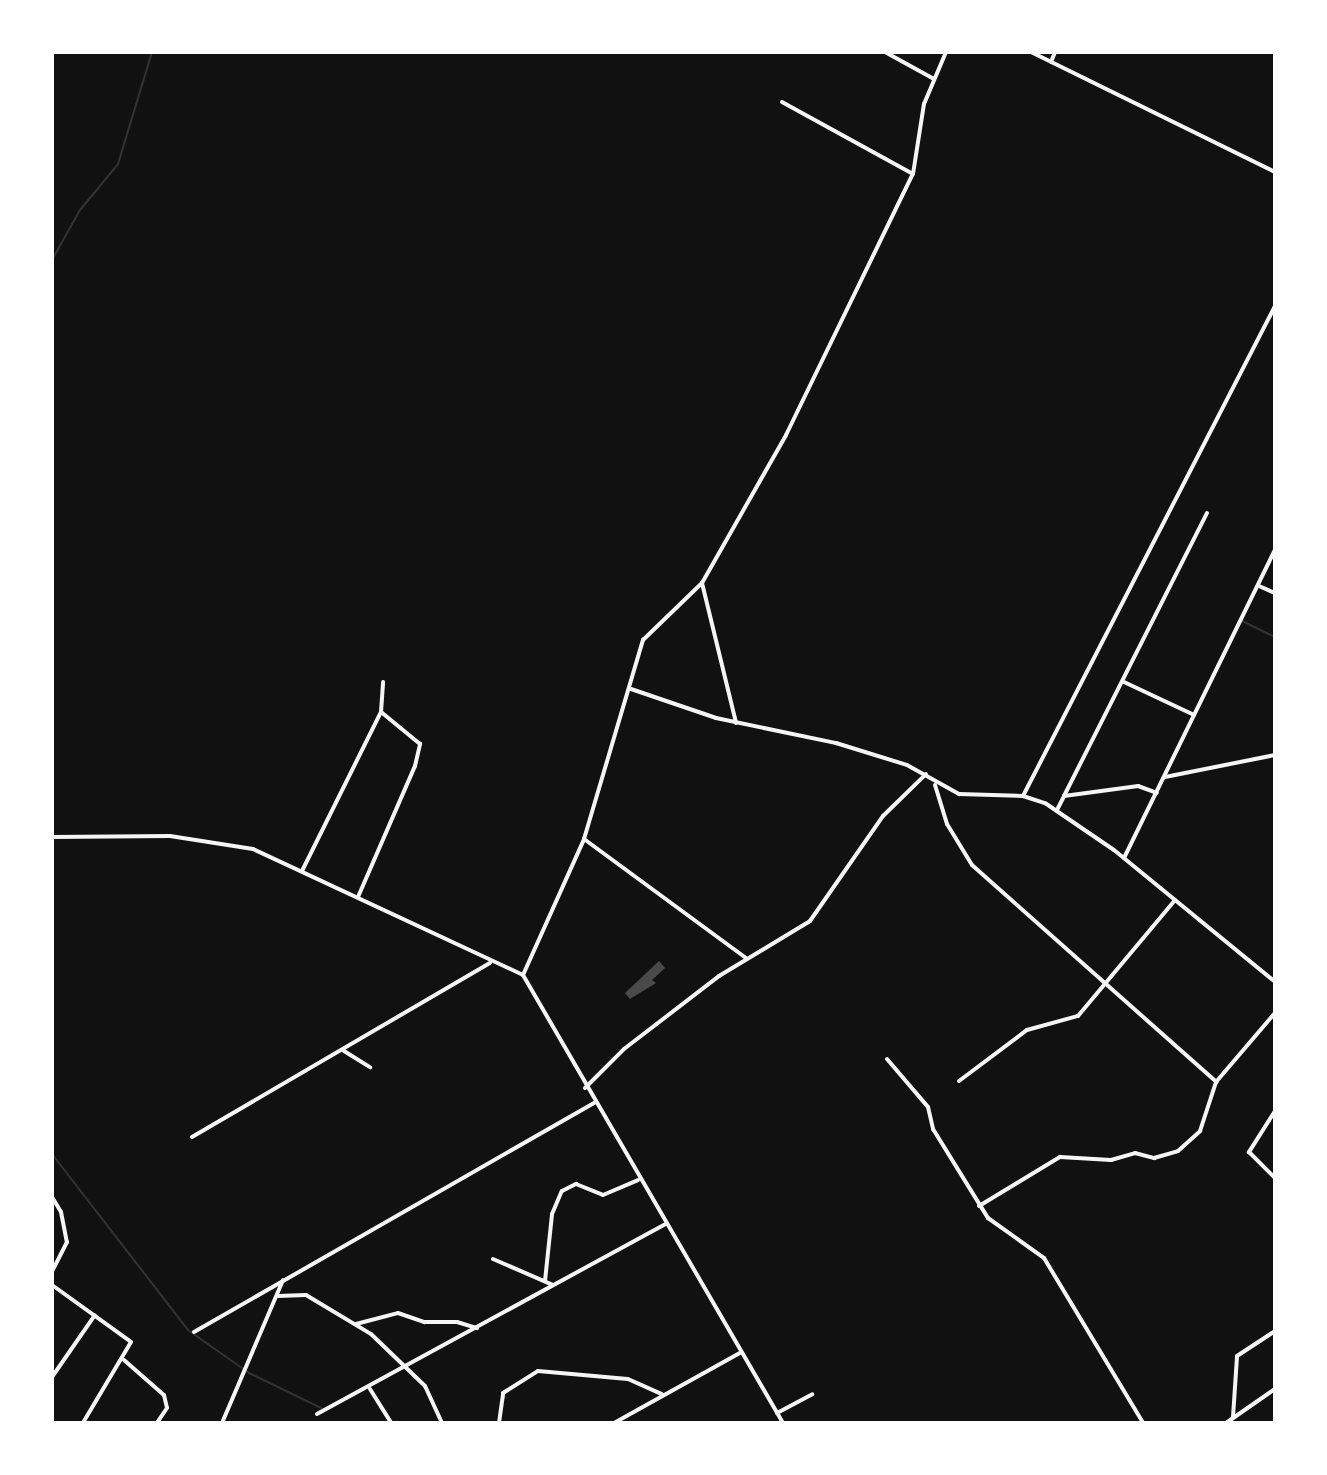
<!DOCTYPE html>
<html>
<head>
<meta charset="utf-8">
<style>
  body { margin:0 }
  #map { position:relative; width:1327px; height:1475px; overflow:hidden; background:#111; font-family:Figtree,sans-serif }
  div>[style] { position:absolute }
  [style*='--x'] { left:calc(var(--x)*1px); top:calc(var(--y)*1px); width:calc(var(--w)*1px); rotate:calc(var(--a)*1deg) }
  .stream>* { height:2px; margin:-1px; padding:0 1px; transform-origin:1px; border-radius:1px; background:#333 }
  .building>* { inset:0; background:#4a4a4a }
  .minor>* { height:4px; margin:-2px; padding:0 2px; transform-origin:2px; border-radius:2px; background:#f5f5f5 }
  span { translate:-50% -50%; white-space:nowrap; text-align:center; line-height:1.15; -webkit-text-stroke:8px #fff; paint-order:stroke }
  .frame { position:absolute; inset:0; border:54px solid #fff; pointer-events:none }
</style>
</head>
<body>
<div id="map">
  <div class="stream">
    <i style="--x:52;--y:260;--w:57;--a:-60.8"></i>
    <i style="--x:80;--y:210;--w:60;--a:-50.4"></i>
    <i style="--x:118;--y:164;--w:117;--a:-73.1"></i>
    <i style="--x:1242;--y:621;--w:37;--a:26"></i>
    <i style="--x:52;--y:1154;--w:222;--a:52.3"></i>
    <i style="--x:188;--y:1330;--w:75;--a:35.2"></i>
    <i style="--x:249;--y:1373;--w:80;--a:25.9"></i>
  </div>
  <div class="building">
    <i style="clip-path:polygon(659px 961px,665px 968px,652px 980px,656px 983px,630px 999px,625px 993px)"></i>
  </div>
  <div class="minor">
    <i style="--x:885;--y:52;--w:56;--a:28.9"></i>
    <i style="--x:1031;--y:52;--w:272;--a:26.2"></i>
    <i style="--x:1051;--y:62;--w:11;--a:-68"></i>
    <i style="--x:782;--y:102;--w:149;--a:28.8"></i>
    <i style="--x:702;--y:583;--w:144;--a:76.3"></i>
    <i style="--x:1259;--y:586;--w:17;--a:24"></i>
    <i style="--x:1124;--y:682;--w:77;--a:25.2"></i>
    <i style="--x:631;--y:689;--w:90;--a:18.8"></i>
    <i style="--x:716;--y:718;--w:123;--a:11.8"></i>
    <i style="--x:836;--y:743;--w:74;--a:17.2"></i>
    <i style="--x:907;--y:765;--w:60;--a:29.1"></i>
    <i style="--x:959;--y:794;--w:64;--a:1.8"></i>
    <i style="--x:1023;--y:796;--w:23;--a:18"></i>
    <i style="--x:1045;--y:803;--w:83;--a:34.3"></i>
    <i style="--x:1114;--y:850;--w:208;--a:39.3"></i>
    <i style="--x:1165;--y:777;--w:112;--a:-11.3"></i>
    <i style="--x:935;--y:785;--w:41;--a:72.9"></i>
    <i style="--x:947;--y:824;--w:48;--a:58.6"></i>
    <i style="--x:972;--y:865;--w:327;--a:41.6"></i>
    <i style="--x:1023;--y:796;--w:551;--a:-62.78"></i>
    <i style="--x:1064;--y:796;--w:317;--a:-63.2"></i>
    <i style="--x:1057;--y:810;--w:16;--a:-63"></i>
    <i style="--x:1064;--y:796;--w:75;--a:-7.7"></i>
    <i style="--x:1138;--y:786;--w:20;--a:20"></i>
    <i style="--x:52;--y:837;--w:118;--a:-0.5"></i>
    <i style="--x:170;--y:836;--w:84;--a:8.9"></i>
    <i style="--x:253;--y:849;--w:298;--a:25"></i>
    <i style="--x:523;--y:975;--w:518;--a:59.87"></i>
    <i style="--x:584;--y:839;--w:201;--a:36.3"></i>
    <i style="--x:1124;--y:858;--w:343;--a:-63.9"></i>
    <i style="--x:302;--y:871;--w:178;--a:-63.6"></i>
    <i style="--x:381;--y:712;--w:30;--a:-86"></i>
    <i style="--x:358;--y:897;--w:143;--a:-66.5"></i>
    <i style="--x:415;--y:766;--w:23;--a:-77"></i>
    <i style="--x:420;--y:744;--w:50;--a:-140.6"></i>
    <i style="--x:523;--y:975;--w:149;--a:-65.8"></i>
    <i style="--x:584;--y:839;--w:208;--a:-73.5"></i>
    <i style="--x:643;--y:640;--w:82;--a:-44"></i>
    <i style="--x:702;--y:583;--w:170;--a:-60.4"></i>
    <i style="--x:786;--y:435;--w:290;--a:-64.1"></i>
    <i style="--x:913;--y:174;--w:71;--a:-81.1"></i>
    <i style="--x:924;--y:104;--w:56;--a:-67.1"></i>
    <i style="--x:344;--y:1051;--w:31;--a:32"></i>
    <i style="--x:887;--y:1059;--w:63;--a:49.5"></i>
    <i style="--x:928;--y:1107;--w:23;--a:77"></i>
    <i style="--x:933;--y:1129;--w:105;--a:58.3"></i>
    <i style="--x:988;--y:1218;--w:69;--a:35.5"></i>
    <i style="--x:1044;--y:1258;--w:192;--a:59"></i>
    <i style="--x:959;--y:1081;--w:85;--a:-36.9"></i>
    <i style="--x:1027;--y:1030;--w:53;--a:-15.4"></i>
    <i style="--x:1078;--y:1016;--w:151;--a:-50.1"></i>
    <i style="--x:585;--y:1088;--w:55;--a:-45"></i>
    <i style="--x:624;--y:1049;--w:120;--a:-37.5"></i>
    <i style="--x:719;--y:976;--w:106;--a:-31.1"></i>
    <i style="--x:810;--y:921;--w:128;--a:-55.2"></i>
    <i style="--x:883;--y:816;--w:60;--a:-44.3"></i>
    <i style="--x:1275;--y:1111;--w:49;--a:122.4"></i>
    <i style="--x:1249;--y:1152;--w:37;--a:45"></i>
    <i style="--x:192;--y:1137;--w:345;--a:-30.3"></i>
    <i style="--x:52;--y:1197;--w:17;--a:59"></i>
    <i style="--x:61;--y:1212;--w:31;--a:79"></i>
    <i style="--x:67;--y:1242;--w:34;--a:117"></i>
    <i style="--x:979;--y:1206;--w:95;--a:-31.2"></i>
    <i style="--x:1060;--y:1157;--w:51;--a:3.4"></i>
    <i style="--x:1111;--y:1160;--w:25;--a:-16"></i>
    <i style="--x:1135;--y:1153;--w:20;--a:15"></i>
    <i style="--x:1154;--y:1158;--w:25;--a:-16"></i>
    <i style="--x:1178;--y:1151;--w:30;--a:-42"></i>
    <i style="--x:1200;--y:1131;--w:52;--a:-71.9"></i>
    <i style="--x:1216;--y:1082;--w:91;--a:-49.5"></i>
    <i style="--x:493;--y:1259;--w:65;--a:23.4"></i>
    <i style="--x:545;--y:1281;--w:67;--a:-84"></i>
    <i style="--x:552;--y:1214;--w:25;--a:-67"></i>
    <i style="--x:562;--y:1191;--w:16;--a:-27"></i>
    <i style="--x:576;--y:1184;--w:29;--a:22"></i>
    <i style="--x:603;--y:1195;--w:38;--a:-23"></i>
    <i style="--x:52;--y:1285;--w:97;--a:35.8"></i>
    <i style="--x:131;--y:1342;--w:94;--a:120.7"></i>
    <i style="--x:278;--y:1296;--w:28;--a:-2"></i>
    <i style="--x:306;--y:1295;--w:76;--a:31"></i>
    <i style="--x:371;--y:1334;--w:75;--a:43.9"></i>
    <i style="--x:425;--y:1386;--w:41;--a:65.3"></i>
    <i style="--x:356;--y:1324;--w:43;--a:-14.7"></i>
    <i style="--x:398;--y:1313;--w:28;--a:19"></i>
    <i style="--x:424;--y:1322;--w:33;--a:0"></i>
    <i style="--x:457;--y:1322;--w:21;--a:17"></i>
    <i style="--x:194;--y:1332;--w:462;--a:-29.8"></i>
    <i style="--x:124;--y:1360;--w:53;--a:41.2"></i>
    <i style="--x:164;--y:1395;--w:13;--a:77"></i>
    <i style="--x:167;--y:1408;--w:18;--a:124"></i>
    <i style="--x:52;--y:1377;--w:75;--a:-55.3"></i>
    <i style="--x:370;--y:1389;--w:40;--a:58"></i>
    <i style="--x:777;--y:1413;--w:40;--a:-28"></i>
    <i style="--x:317;--y:1414;--w:397;--a:-28.6"></i>
    <i style="--x:1233;--y:1417;--w:61;--a:-86.2"></i>
    <i style="--x:1237;--y:1356;--w:45;--a:-33.3"></i>
    <i style="--x:222;--y:1423;--w:155;--a:-66.9"></i>
    <i style="--x:499;--y:1423;--w:30;--a:-82"></i>
    <i style="--x:503;--y:1393;--w:41;--a:-32.2"></i>
    <i style="--x:538;--y:1371;--w:90;--a:5.1"></i>
    <i style="--x:628;--y:1379;--w:37;--a:24"></i>
    <i style="--x:614;--y:1423;--w:144;--a:-29.1"></i>
    <i style="--x:1226;--y:1423;--w:60;--a:-34.8"></i>
  </div>
  <div class="frame"></div>
</div>
</body>
</html>
